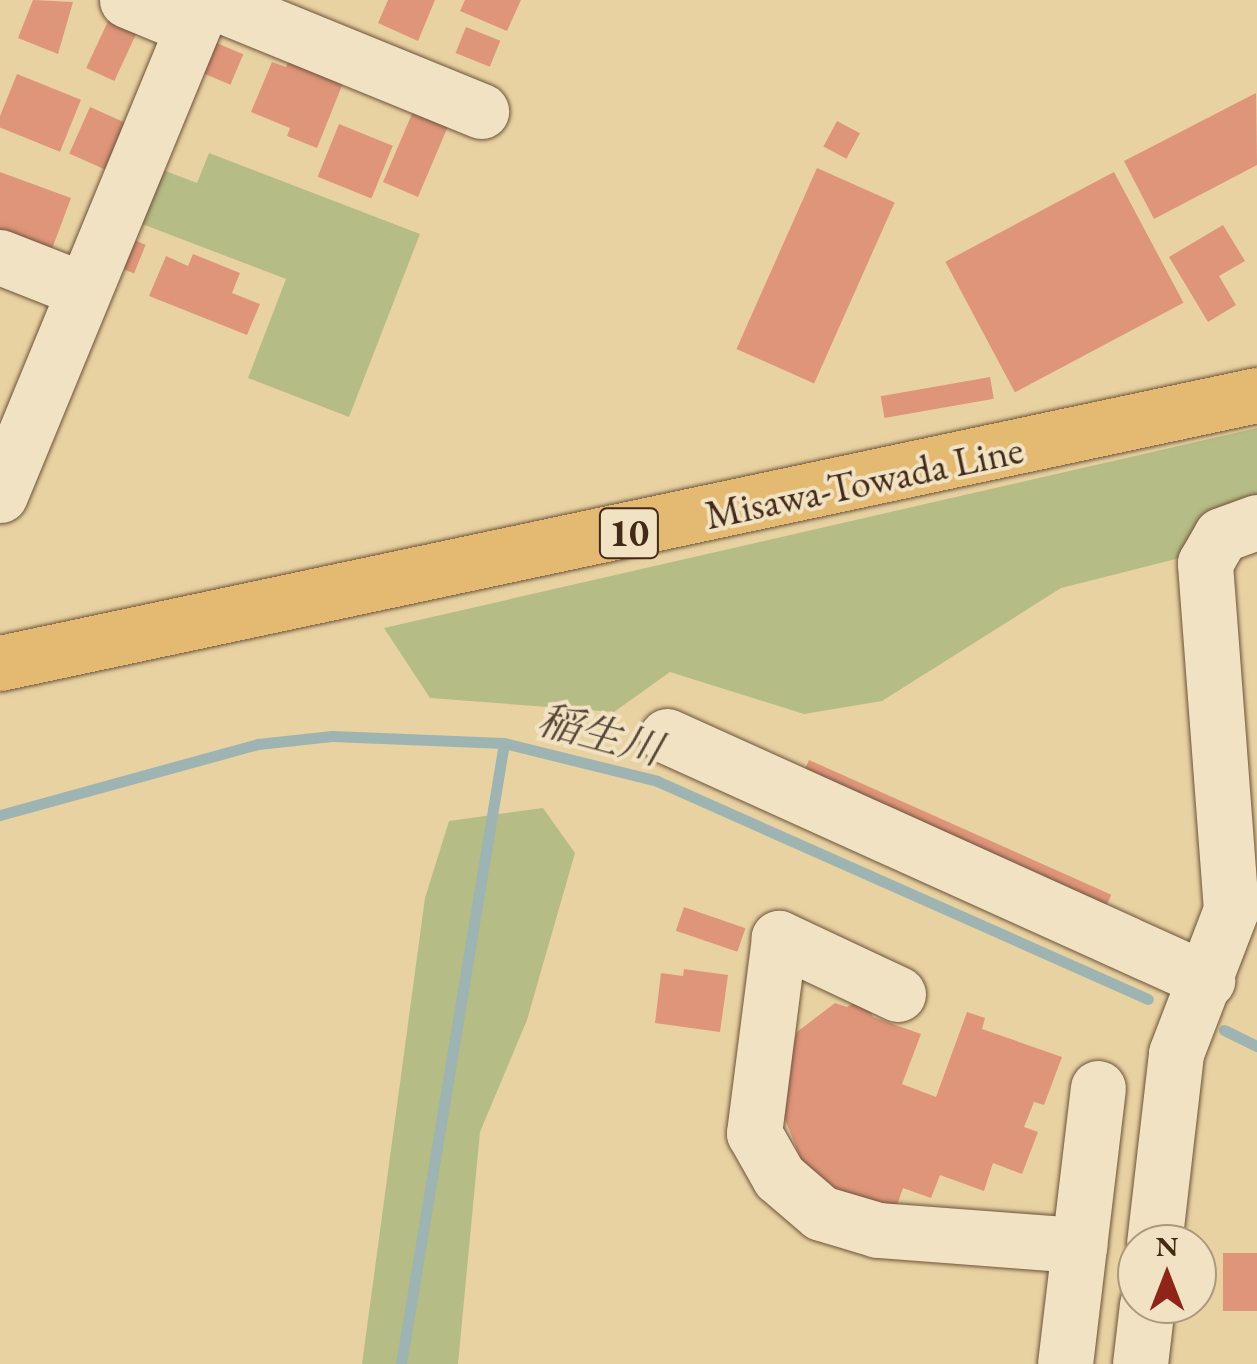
<!DOCTYPE html>
<html>
<head>
<meta charset="utf-8">
<style>
  body { margin:0 }
  #map { position:relative; width:1257px; height:1364px; overflow:hidden; background:#e9d2a2; font-family:"EB Garamond","Noto Serif JP",serif }
  div>[style] { position:absolute }
  [style*='--x'] { left:calc(var(--x)*1px); top:calc(var(--y)*1px); width:calc(var(--w)*1px); rotate:calc(var(--a)*1deg) }
  .green>* { inset:0; background:#b6bc85 }
  .stream>* { height:11px; margin:-5.5px; padding:0 5.5px; transform-origin:5.5px; border-radius:5.5px; background:#9eb4b2 }
  .building>* { inset:0; background:#de957a; transform-origin:0 0 }
  .roads { filter:drop-shadow(0 0 2px #6c533a) drop-shadow(0 0 2px #6c533a) }
  .minor>* { height:55px; margin:-27.5px; padding:0 27.5px; transform-origin:27.5px; border-radius:27.5px; background:#f1e2c3 }
  .major>* { height:55px; margin:-27.5px; padding:0 27.5px; transform-origin:27.5px; border-radius:27.5px; background:#e4b971 }
  span { translate:-50% -50%; white-space:nowrap; text-align:center; line-height:1.15; -webkit-text-stroke:8px #f1e2c3; paint-order:stroke }
  .shield-label span { padding:2px 8px; background:#f1e2c3; border:2px solid; border-radius:8px; -webkit-text-stroke-width:0 }
  .shield-label { font-size:38px; color:#432918; font-weight:700 }
  .street-label { font-size:40px; color:#432918 }
  .water-label { font-size:42px; color:#554537; font-style:italic }
  .north { position:absolute; left:1117px; top:1224px; width:100px; height:100px; box-sizing:border-box; background:#f1e2c3; border:2px solid #ab987f; border-radius:50%; rotate:0deg; font-size:28px; font-weight:700; line-height:40px; text-align:center; color:#432918 }
  .north::after { content:''; display:block; margin:auto; width:35px; height:45px; background:#8f2418; clip-path:polygon(50% 0,100% 100%,50% 72%,0 100%) }
</style>
</head>
<body>
<div id="map">
  <div class="green">
    <i style="clip-path:polygon(209px 153px,420px 234px,349px 417px,248px 378px,286px 279px,142px 224px,163px 170px,197px 183px)"></i>
    <i style="clip-path:polygon(1257px 428px,1257px 503px,1180px 558px,1061px 588px,882px 701px,804px 714px,670px 672px,614px 712px,430px 698px,384px 628px)"></i>
    <i style="clip-path:polygon(543px 808px,575px 853px,527px 1020px,480px 1132px,458px 1364px,362px 1364px,425px 898px,449px 821px)"></i>
  </div>
  <div class="stream">
    <i style="--x:0;--y:815;--w:268;--a:-15.4"></i>
    <i style="--x:258;--y:744;--w:74;--a:-6.2"></i>
    <i style="--x:332;--y:736;--w:172;--a:2.3"></i>
    <i style="--x:504;--y:743;--w:158;--a:13.9"></i>
    <i style="--x:657;--y:781;--w:537;--a:23.94"></i>
    <i style="--x:1224;--y:1030;--w:37;--a:26"></i>
    <i style="--x:401;--y:1364;--w:629;--a:-80.58"></i>
  </div>
  <div class="building">
    <i style="clip-path:polygon(33px 0,73px 2px,58px 54px,18px 38px)"></i>
    <i style="clip-path:polygon(388px 0,435px 0,418px 41px,378px 23px)"></i>
    <i style="clip-path:polygon(465px 0,521px 0,507px 31px,460px 11px)"></i>
    <i style="left:109px;top:19px;width:31px;height:54px;rotate:25deg"></i>
    <i style="left:466px;top:27px;width:37px;height:28px;rotate:22deg"></i>
    <i style="left:212px;top:41px;width:34px;height:33px;rotate:23deg"></i>
    <i style="clip-path:polygon(291px 55px,345px 78px,317px 148px,287px 136px,290px 128px,251px 112px,272px 62px,286px 67px)"></i>
    <i style="left:17px;top:74px;width:69px;height:56px;rotate:22deg"></i>
    <i style="clip-path:polygon(1256px 93px,1257px 165px,1154px 219px,1124px 161px)"></i>
    <i style="left:417px;top:102px;width:38px;height:87px;rotate:23deg"></i>
    <i style="left:90px;top:107px;width:44px;height:51px;rotate:24deg"></i>
    <i style="left:837px;top:121px;width:26px;height:29px;rotate:28deg"></i>
    <i style="left:339px;top:124px;width:58px;height:57px;rotate:22deg"></i>
    <i style="left:817px;top:168px;width:85px;height:198px;rotate:24deg"></i>
    <i style="clip-path:polygon(0 172px,71px 198px,49px 257px,0 239px)"></i>
    <i style="left:1114px;top:172px;width:148px;height:191px;rotate:62deg"></i>
    <i style="clip-path:polygon(1223px 225px,1245px 261px,1219px 276px,1236px 305px,1208px 322px,1169px 257px)"></i>
    <i style="left:129px;top:238px;width:18px;height:31px;rotate:22deg"></i>
    <i style="clip-path:polygon(193px 254px,240px 273px,232px 293px,260px 304px,247px 335px,149px 296px,166px 256px,188px 266px)"></i>
    <i style="left:990px;top:377px;width:22px;height:111px;rotate:80deg"></i>
    <i style="left:809px;top:760px;width:331px;height:32px;rotate:24deg"></i>
    <i style="left:684px;top:907px;width:65px;height:25px;rotate:19deg"></i>
    <i style="clip-path:polygon(684px 969px,728px 975px,720px 1032px,655px 1023px,661px 973px,683px 976px)"></i>
    <i style="clip-path:polygon(863px 997px,873px 1017px,921px 1034px,902px 1084px,936px 1097px,967px 1012px,985px 1018px,982px 1029px,1062px 1057px,1044px 1105px,1034px 1102px,1024px 1127px,1038px 1132px,1022px 1174px,993px 1163px,984px 1191px,940px 1175px,931px 1198px,903px 1188px,893px 1217px,842px 1198px,802px 1162px,782px 1112px,783px 1075px,797px 1032px,835px 1003px,847px 1007px)"></i>
    <i style="left:1223px;top:1253px;width:34px;height:58px"></i>
  </div>
  <div class="roads">
    <div class="minor">
      <i style="--x:127;--y:0;--w:70;--a:22.6"></i>
      <i style="--x:209;--y:0;--w:294;--a:22.2"></i>
      <i style="--x:0;--y:257;--w:90;--a:21.4"></i>
      <i style="--x:0;--y:495;--w:535;--a:-67.6"></i>
      <i style="--x:667;--y:736;--w:593;--a:24.32"></i>
      <i style="--x:898;--y:994;--w:132;--a:-154.8"></i>
      <i style="--x:779;--y:938;--w:197;--a:97.3"></i>
      <i style="--x:754;--y:1133;--w:51;--a:60.4"></i>
      <i style="--x:779;--y:1177;--w:55;--a:40.6"></i>
      <i style="--x:821;--y:1213;--w:59;--a:16.6"></i>
      <i style="--x:878;--y:1230;--w:202;--a:4.3"></i>
      <i style="--x:1154;--y:1244;--w:192;--a:-83.4"></i>
      <i style="--x:1176;--y:1053;--w:153;--a:-69"></i>
      <i style="--x:1231;--y:910;--w:348;--a:-94.3"></i>
      <i style="--x:1205;--y:563;--w:32;--a:-60"></i>
      <i style="--x:1221;--y:535;--w:38;--a:-20"></i>
      <i style="--x:1065;--y:1364;--w:278;--a:-83.2"></i>
      <i style="--x:1140;--y:1364;--w:60;--a:-83.3"></i>
    </div>
    <div class="major">
      <i style="--x:0;--y:663;--w:1285;--a:-12.04"></i>
    </div>
  </div>
  <div class="shield-label">
    <span style="left:629px;top:533px">10</span>
  </div>
  <div class="street-label">
    <span style="left:864px;top:482px;rotate:-12deg">Misawa-Towada Line</span>
  </div>
  <div class="water-label">
    <span style="left:600px;top:735px;rotate:15deg">稲生川</span>
  </div>
  <div class="north">N</div>
</div>
</body>
</html>
